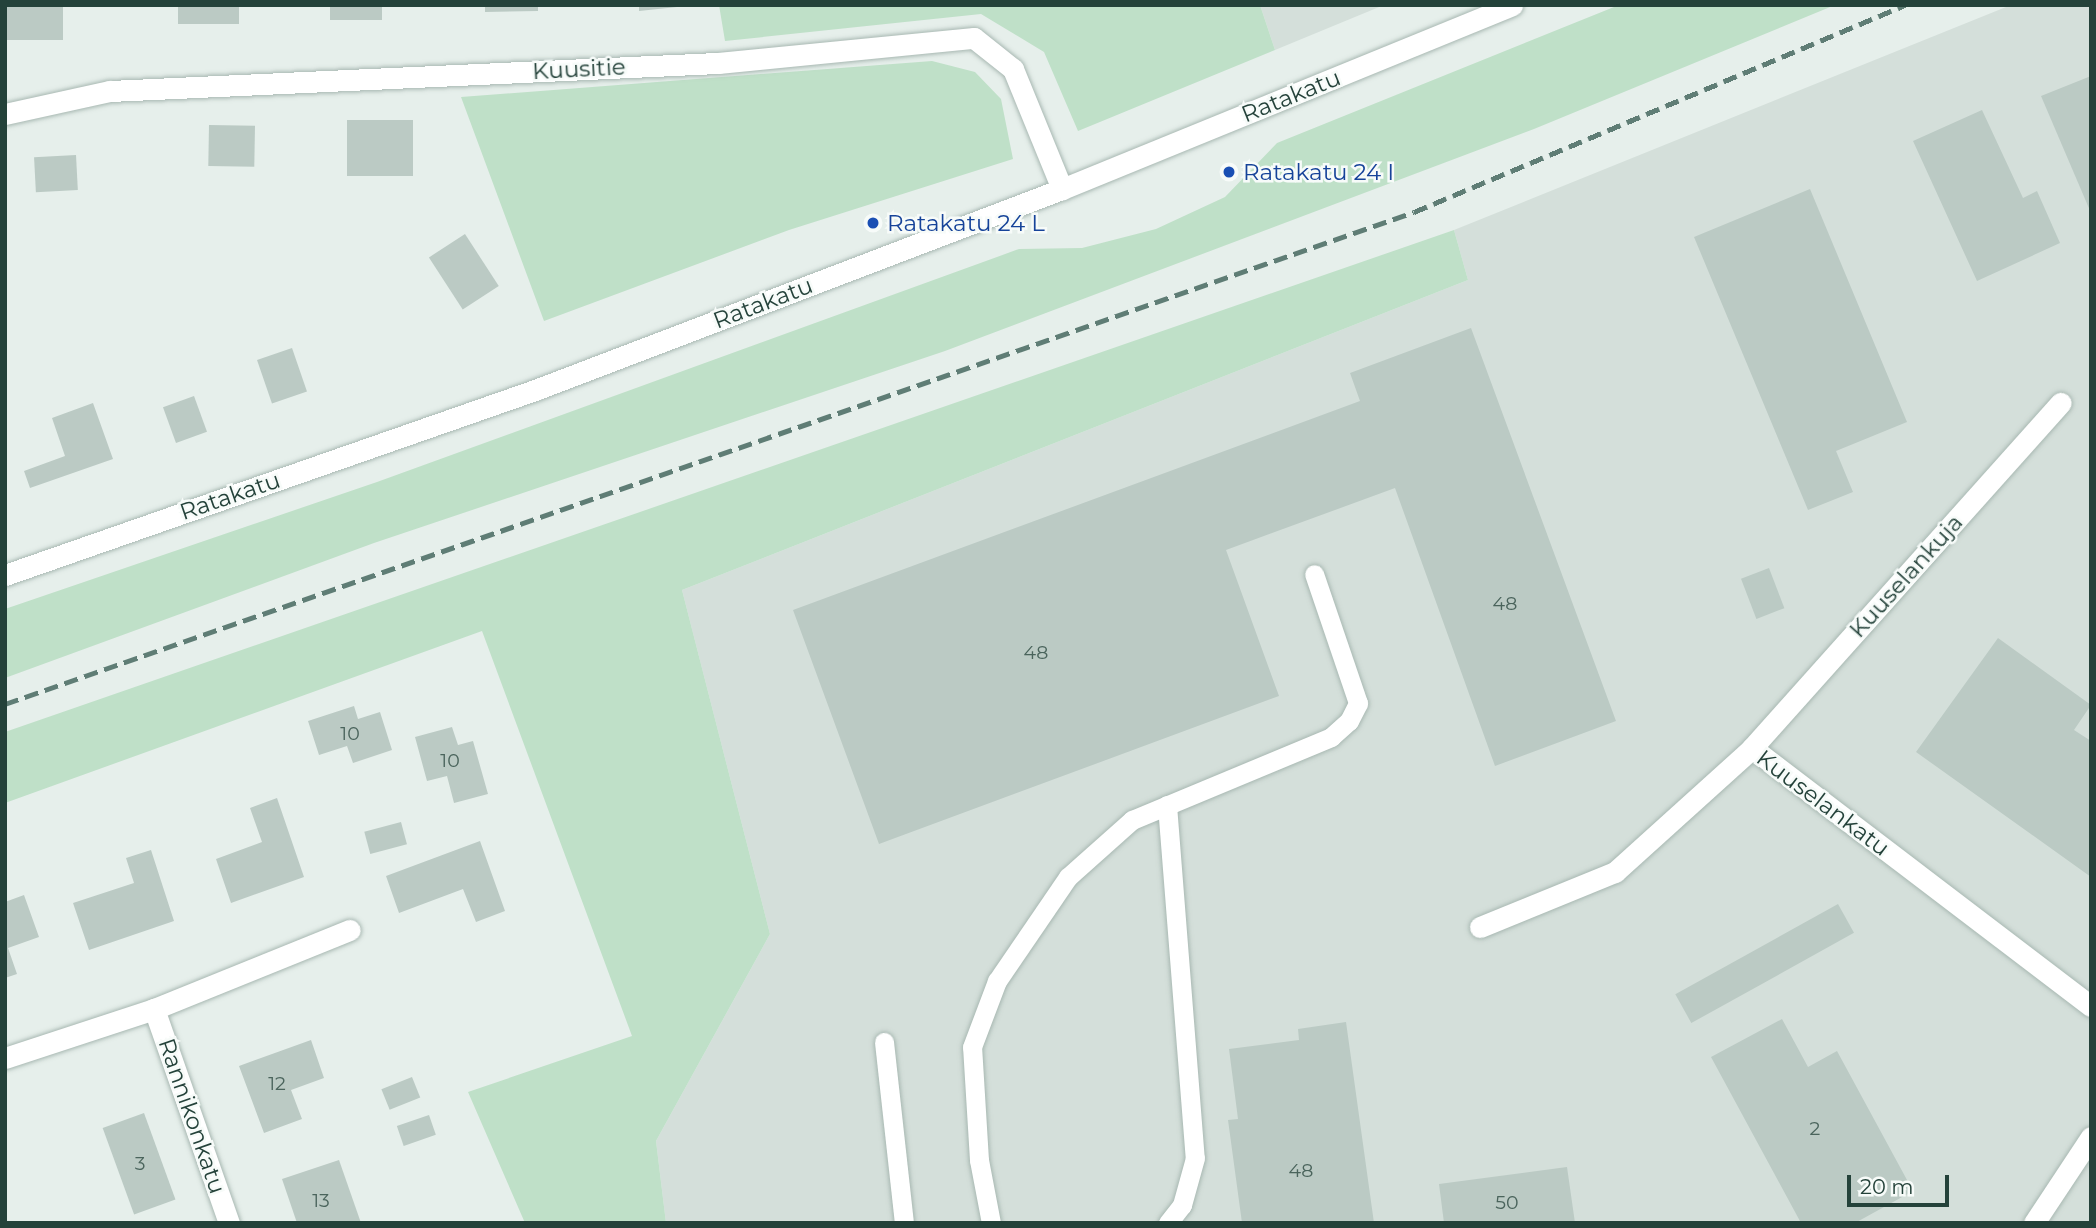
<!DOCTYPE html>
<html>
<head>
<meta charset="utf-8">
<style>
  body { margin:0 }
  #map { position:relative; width:2096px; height:1228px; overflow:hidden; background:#e6efeb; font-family:Montserrat,sans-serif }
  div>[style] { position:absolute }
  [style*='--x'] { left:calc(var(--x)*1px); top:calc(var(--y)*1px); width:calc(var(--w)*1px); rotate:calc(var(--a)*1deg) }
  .built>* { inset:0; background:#d4dfda }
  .green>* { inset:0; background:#bfe0c8 }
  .building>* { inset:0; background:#bbcac4; transform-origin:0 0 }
  .roads { filter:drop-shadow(0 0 2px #a8b8b2) drop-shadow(0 0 2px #a8b8b2) }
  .service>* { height:19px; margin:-9.5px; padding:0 9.5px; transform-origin:9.5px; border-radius:9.5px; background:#fff }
  .minor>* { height:21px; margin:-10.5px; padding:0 10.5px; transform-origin:10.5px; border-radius:10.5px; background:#fff }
  .tertiary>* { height:21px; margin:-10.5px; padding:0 10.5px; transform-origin:10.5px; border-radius:10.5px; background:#fff }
  .rail>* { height:5px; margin-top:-2.5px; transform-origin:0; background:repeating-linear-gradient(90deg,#5f7d75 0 14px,transparent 0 21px) }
  .dots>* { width:19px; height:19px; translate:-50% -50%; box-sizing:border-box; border:4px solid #f7fbf9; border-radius:50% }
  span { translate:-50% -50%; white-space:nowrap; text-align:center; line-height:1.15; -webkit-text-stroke:5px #f7fbf9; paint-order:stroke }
  .number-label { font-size:19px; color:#4a645c }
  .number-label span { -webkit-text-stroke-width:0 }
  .street-label { font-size:23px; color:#24423a }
  .transit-label { font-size:23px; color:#164399 }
  .left { translate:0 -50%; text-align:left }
  .frame { position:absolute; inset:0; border:7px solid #24423a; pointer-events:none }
  .scale { position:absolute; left:1847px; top:1175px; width:102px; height:32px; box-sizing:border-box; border:4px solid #24423a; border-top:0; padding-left:9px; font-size:21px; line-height:24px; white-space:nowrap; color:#24423a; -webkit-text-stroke:5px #f7fbf9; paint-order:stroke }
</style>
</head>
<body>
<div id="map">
  <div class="built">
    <i style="clip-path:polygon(1260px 5px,1384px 5px,1275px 50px)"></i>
    <i style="clip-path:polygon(2011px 5px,2091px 5px,2091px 1223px,666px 1223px,656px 1141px,770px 934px,682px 590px,1468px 280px,1454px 230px)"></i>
  </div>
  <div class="green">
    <i style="clip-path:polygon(719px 5px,1260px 5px,1275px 50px,1078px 131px,1044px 52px,981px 14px,725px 41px)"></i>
    <i style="clip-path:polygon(1619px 5px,1835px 5px,1534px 129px,945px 351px,374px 543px,5px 678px,5px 609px,377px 482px,1019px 249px,1082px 248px,1156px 229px,1225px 197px,1277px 143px)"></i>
    <i style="clip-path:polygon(932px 61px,975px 72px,1001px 99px,1013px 159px,789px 230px,544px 321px,461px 97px)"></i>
    <i style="clip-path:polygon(1454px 230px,1468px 280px,682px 590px,770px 934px,656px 1141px,666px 1223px,525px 1223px,468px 1092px,632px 1036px,482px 631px,5px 803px,5px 732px)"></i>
  </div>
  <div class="building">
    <i style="left:5px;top:5px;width:58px;height:35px"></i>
    <i style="left:178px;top:5px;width:61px;height:19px"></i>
    <i style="left:330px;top:5px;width:52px;height:15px"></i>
    <i style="clip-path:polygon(485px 5px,538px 5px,538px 11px,485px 12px)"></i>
    <i style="clip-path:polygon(639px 5px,677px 5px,677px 7px,639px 11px)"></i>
    <i style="clip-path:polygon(2091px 76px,2091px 213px,2041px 96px)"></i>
    <i style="clip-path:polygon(1982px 110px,2023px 198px,2037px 191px,2060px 243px,1977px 281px,1913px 141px)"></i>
    <i style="left:413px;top:120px;width:56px;height:66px;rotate:90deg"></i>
    <i style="left:209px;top:125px;width:46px;height:41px;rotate:1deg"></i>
    <i style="left:76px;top:155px;width:35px;height:42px;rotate:87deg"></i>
    <i style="clip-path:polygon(1810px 189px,1907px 422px,1836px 451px,1853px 492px,1808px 510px,1694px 237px)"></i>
    <i style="left:465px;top:234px;width:62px;height:43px;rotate:57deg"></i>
    <i style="clip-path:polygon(1471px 328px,1616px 721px,1495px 766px,1395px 488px,1226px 550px,1279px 696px,879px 844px,793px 610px,1360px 401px,1350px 373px)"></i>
    <i style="left:292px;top:348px;width:46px;height:37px;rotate:71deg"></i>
    <i style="left:194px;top:396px;width:38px;height:33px;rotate:70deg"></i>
    <i style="clip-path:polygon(93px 403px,113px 459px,30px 488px,24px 471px,65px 456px,52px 418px)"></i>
    <i style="left:1769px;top:568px;width:43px;height:30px;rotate:69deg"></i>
    <i style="clip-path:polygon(1998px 638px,2091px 705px,2074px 730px,2091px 741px,2091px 877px,1916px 752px)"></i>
    <i style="clip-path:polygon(354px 706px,358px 719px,380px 712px,392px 750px,353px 763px,347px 746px,319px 755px,308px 721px)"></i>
    <i style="clip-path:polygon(452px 727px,458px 745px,473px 741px,488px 794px,454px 803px,447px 776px,427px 781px,415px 737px)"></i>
    <i style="clip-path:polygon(277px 798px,304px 877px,231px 903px,216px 859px,262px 842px,250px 808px)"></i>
    <i style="left:401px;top:822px;width:23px;height:38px;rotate:75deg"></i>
    <i style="clip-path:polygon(480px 841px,505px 911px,476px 922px,463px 889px,399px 913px,386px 876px)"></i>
    <i style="clip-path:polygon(151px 850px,174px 921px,89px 950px,73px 903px,134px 883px,126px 858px)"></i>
    <i style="clip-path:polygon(24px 895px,39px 937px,8px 948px,17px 974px,5px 978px,5px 902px)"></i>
    <i style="left:1838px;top:904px;width:33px;height:186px;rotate:61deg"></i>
    <i style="clip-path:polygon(1782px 1019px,1808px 1067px,1837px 1051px,1913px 1191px,1855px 1223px,1801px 1223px,1711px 1057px)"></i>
    <i style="clip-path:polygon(1346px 1022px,1374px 1223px,1242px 1223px,1228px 1120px,1238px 1119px,1229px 1049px,1299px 1040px,1298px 1029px)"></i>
    <i style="clip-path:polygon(311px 1040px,324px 1078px,291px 1090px,302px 1119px,264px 1133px,239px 1066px)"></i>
    <i style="left:412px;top:1077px;width:22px;height:33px;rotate:68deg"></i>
    <i style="left:144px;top:1113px;width:92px;height:44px;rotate:70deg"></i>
    <i style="left:429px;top:1115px;width:21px;height:34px;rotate:71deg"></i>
    <i style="clip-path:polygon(339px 1160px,361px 1223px,297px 1223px,282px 1179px)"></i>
    <i style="clip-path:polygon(1567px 1167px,1575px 1223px,1444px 1223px,1439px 1184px)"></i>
  </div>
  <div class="roads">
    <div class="service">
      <i style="--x:1167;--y:805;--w:354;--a:85.5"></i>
      <i style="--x:1195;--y:1158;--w:49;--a:105.5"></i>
      <i style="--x:1182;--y:1205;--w:23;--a:128"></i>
      <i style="--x:884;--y:1042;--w:182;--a:83.7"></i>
      <i style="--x:991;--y:1223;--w:64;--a:-100.8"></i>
      <i style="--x:979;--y:1160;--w:113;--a:-93.5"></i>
      <i style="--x:972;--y:1047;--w:71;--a:-69.3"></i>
      <i style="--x:997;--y:981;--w:126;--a:-55.7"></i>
      <i style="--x:1068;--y:877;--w:86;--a:-41.7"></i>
      <i style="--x:1132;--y:820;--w:216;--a:-22.6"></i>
      <i style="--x:1331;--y:737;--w:24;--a:-42"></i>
      <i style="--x:1349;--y:721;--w:20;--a:-63"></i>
      <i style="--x:1358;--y:703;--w:136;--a:-108.8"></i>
    </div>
    <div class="minor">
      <i style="--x:5;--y:114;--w:107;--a:-12.4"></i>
      <i style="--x:110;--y:91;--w:609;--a:-2.64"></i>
      <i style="--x:718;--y:63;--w:257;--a:-5.6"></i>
      <i style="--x:974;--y:38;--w:50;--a:38.5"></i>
      <i style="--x:1013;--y:69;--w:130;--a:67.8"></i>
      <i style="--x:1752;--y:748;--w:463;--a:-48.2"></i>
      <i style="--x:1480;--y:927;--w:146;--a:-22.2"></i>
      <i style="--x:1615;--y:872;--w:185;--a:-42.1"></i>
      <i style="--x:1752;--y:748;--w:426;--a:37.3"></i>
      <i style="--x:154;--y:1009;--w:227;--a:70.7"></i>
      <i style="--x:5;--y:1058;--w:157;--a:-18.2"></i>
      <i style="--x:154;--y:1009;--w:211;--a:-22"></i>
      <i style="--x:2034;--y:1223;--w:103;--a:-56.5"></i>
    </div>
    <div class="tertiary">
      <i style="--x:5;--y:575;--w:561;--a:-19.24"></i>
      <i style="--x:535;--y:390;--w:564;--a:-20.88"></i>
      <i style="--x:1062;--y:189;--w:486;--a:-22.2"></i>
    </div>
  </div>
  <div class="rail">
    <i style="--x:5;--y:704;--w:1492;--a:-19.25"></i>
    <i style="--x:1414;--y:212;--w:533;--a:-22.86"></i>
  </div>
  <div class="dots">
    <i style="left:1229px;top:172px;background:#1a4fb4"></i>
    <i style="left:873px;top:223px;background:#1a4fb4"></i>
  </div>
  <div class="number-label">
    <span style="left:1505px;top:604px">48</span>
    <span style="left:1036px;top:653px">48</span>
    <span style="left:350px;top:734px">10</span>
    <span style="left:450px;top:761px">10</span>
    <span style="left:277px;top:1084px">12</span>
    <span style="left:1815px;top:1129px">2</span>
    <span style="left:140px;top:1164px">3</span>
    <span style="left:1301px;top:1171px">48</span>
    <span style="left:321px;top:1201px">13</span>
    <span style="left:1507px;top:1203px">50</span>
  </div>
  <div class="street-label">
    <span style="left:579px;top:69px;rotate:-3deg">Kuusitie</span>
    <span style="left:1291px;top:96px;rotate:-22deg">Ratakatu</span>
    <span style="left:763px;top:303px;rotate:-21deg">Ratakatu</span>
    <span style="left:230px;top:496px;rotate:-19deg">Ratakatu</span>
    <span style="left:1906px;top:576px;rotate:-48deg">Kuuselankuja</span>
    <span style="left:1823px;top:803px;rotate:37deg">Kuuselankatu</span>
    <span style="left:192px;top:1116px;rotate:71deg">Rannikonkatu</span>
  </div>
  <div class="transit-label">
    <span class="left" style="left:1243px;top:172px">Ratakatu 24 I</span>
    <span class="left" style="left:887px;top:223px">Ratakatu 24 L</span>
  </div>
  <div class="frame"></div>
  <div class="scale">20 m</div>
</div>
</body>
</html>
